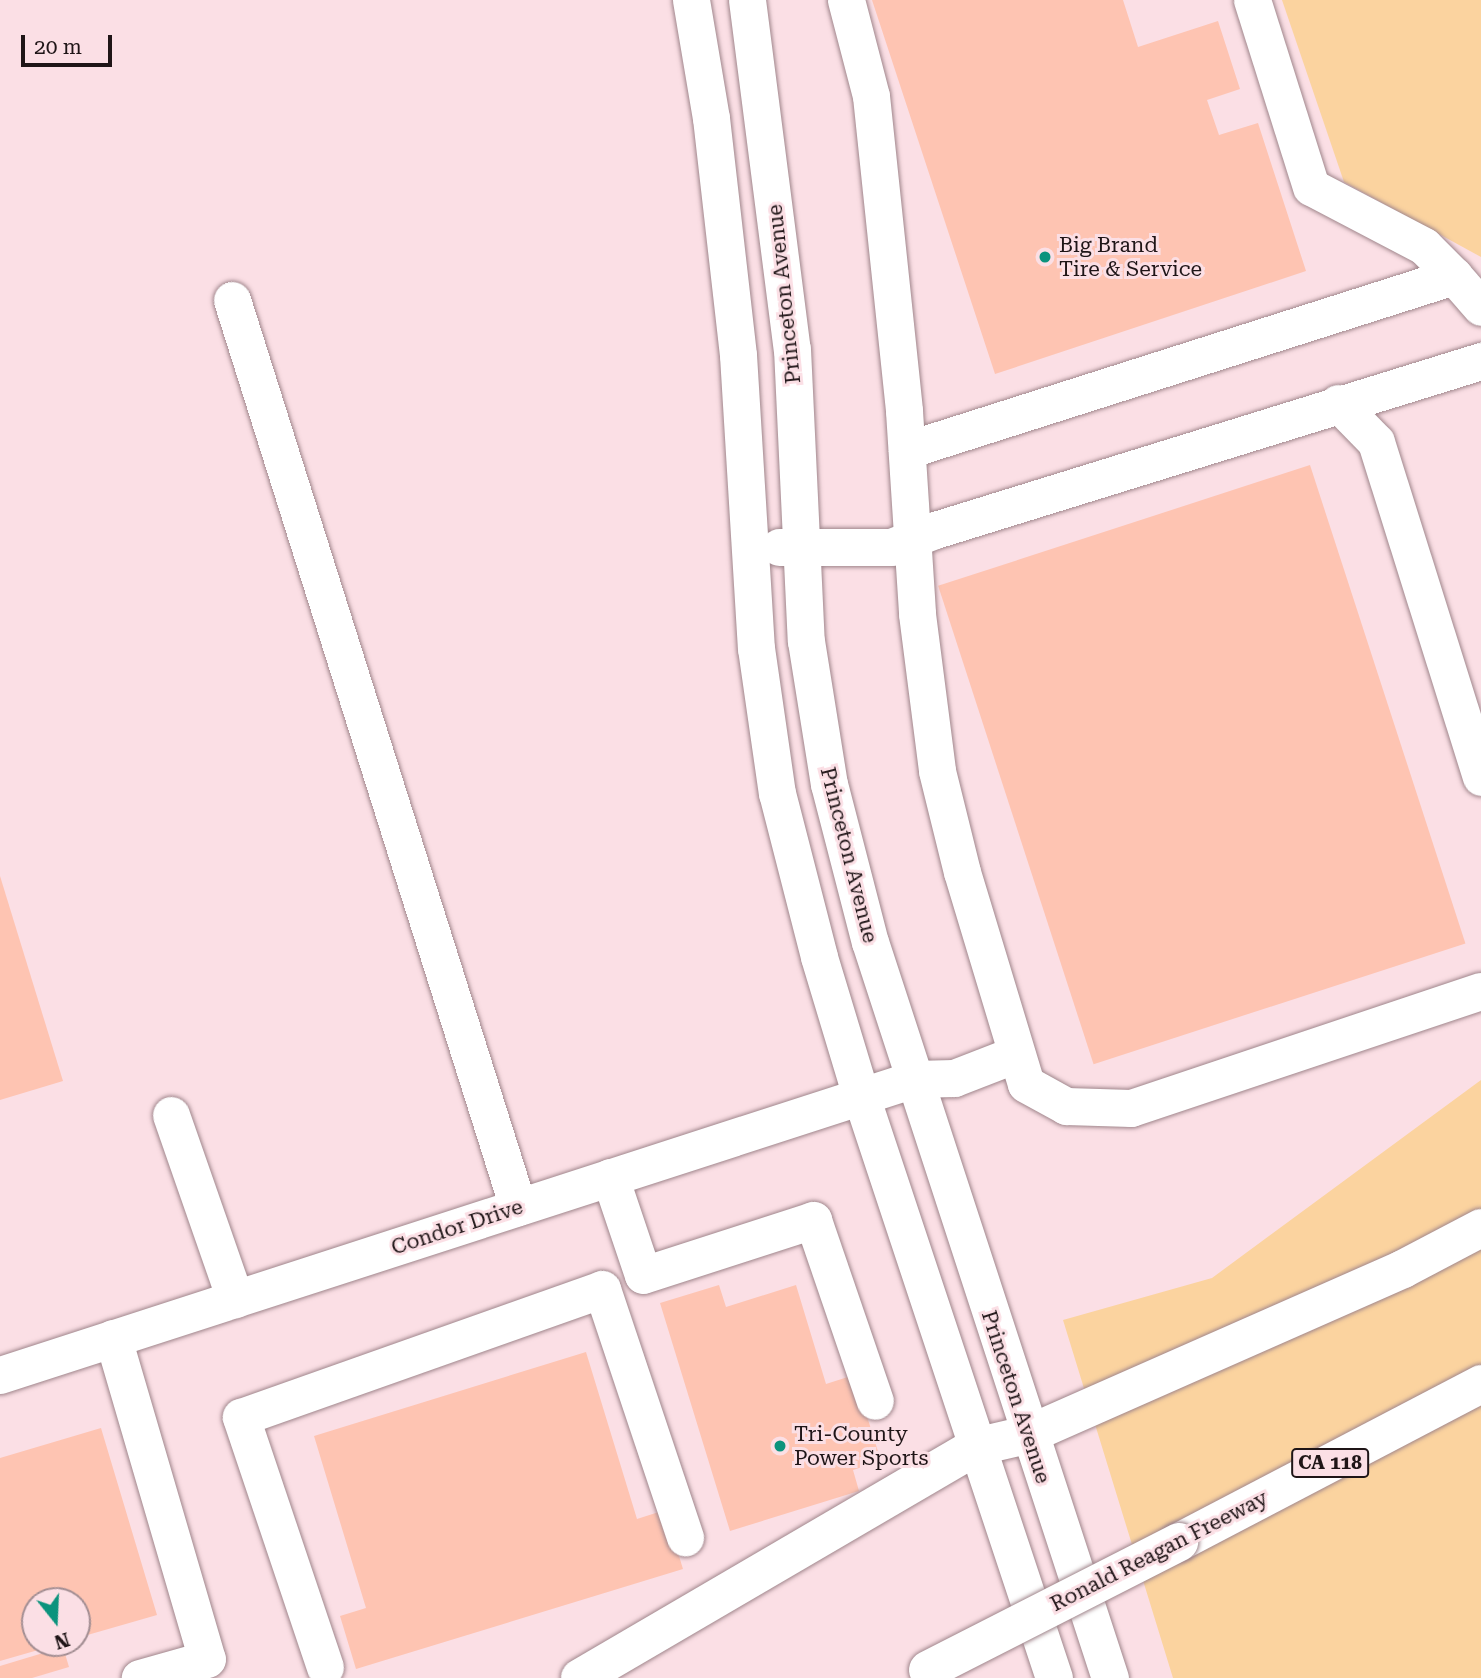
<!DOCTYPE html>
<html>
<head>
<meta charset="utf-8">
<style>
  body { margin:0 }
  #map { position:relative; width:1481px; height:1678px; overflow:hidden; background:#fbdfe5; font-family:"Roboto Serif",serif }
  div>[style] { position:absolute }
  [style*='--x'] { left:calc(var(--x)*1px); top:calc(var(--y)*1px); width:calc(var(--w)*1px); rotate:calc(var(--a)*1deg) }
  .green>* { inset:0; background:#fbd39f }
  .building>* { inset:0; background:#fec4b2; transform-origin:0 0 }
  .roads { filter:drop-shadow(0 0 2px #a0868c) drop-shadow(0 0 2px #a0868c) }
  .minor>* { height:37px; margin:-18.5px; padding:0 18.5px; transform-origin:18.5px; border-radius:18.5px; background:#fff }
  .highway>* { height:38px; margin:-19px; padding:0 19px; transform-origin:19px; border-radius:19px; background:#fff }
  .bridges { filter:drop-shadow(0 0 2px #a0868c) drop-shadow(0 0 2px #a0868c) }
  .highway-bridge>* { height:38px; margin:-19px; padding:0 19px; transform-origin:19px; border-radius:19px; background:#fff }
  .dots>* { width:19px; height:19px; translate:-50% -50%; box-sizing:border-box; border:4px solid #fbdfe5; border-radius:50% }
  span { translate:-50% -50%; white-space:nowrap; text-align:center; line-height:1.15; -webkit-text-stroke:6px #fbdfe5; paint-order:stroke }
  .shield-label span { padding:2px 5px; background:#fbdfe5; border:2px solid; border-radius:5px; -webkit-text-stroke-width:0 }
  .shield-label { font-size:19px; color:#1f1517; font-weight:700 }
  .poi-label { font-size:21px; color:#1f1517 }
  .left { translate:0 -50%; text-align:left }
  .street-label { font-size:21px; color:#1f1517 }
  .north { position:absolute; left:21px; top:1587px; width:70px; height:70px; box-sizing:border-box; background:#fbdfe5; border:2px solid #a38e93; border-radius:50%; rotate:162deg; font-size:19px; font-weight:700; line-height:28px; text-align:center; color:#1f1517 }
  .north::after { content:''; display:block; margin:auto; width:24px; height:32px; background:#0b937d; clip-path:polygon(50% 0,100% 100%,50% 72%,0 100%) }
  .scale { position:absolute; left:21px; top:35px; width:91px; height:32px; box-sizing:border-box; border:4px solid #1f1517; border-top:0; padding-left:9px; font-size:21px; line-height:24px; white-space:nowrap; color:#1f1517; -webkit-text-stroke:5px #fbdfe5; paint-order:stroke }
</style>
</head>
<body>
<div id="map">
  <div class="green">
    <i style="clip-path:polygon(1282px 0,1481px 0,1481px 257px,1344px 182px)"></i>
    <i style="clip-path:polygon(1481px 1080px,1481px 1678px,1173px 1678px,1063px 1320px,1212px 1278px)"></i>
  </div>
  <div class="building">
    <i style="clip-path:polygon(872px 0,1123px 0,1138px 47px,1218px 21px,1240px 89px,1207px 100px,1219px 135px,1258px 123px,1306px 271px,995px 374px)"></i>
    <i style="left:1310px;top:465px;width:503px;height:391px;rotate:72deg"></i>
    <i style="clip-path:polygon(0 876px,63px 1081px,0 1100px)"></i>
    <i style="clip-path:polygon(719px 1285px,726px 1307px,796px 1285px,826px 1384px,854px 1375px,881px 1461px,853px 1470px,859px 1491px,730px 1531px,660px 1303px)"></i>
    <i style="clip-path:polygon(586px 1352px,637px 1519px,665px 1510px,683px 1569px,356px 1669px,340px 1616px,366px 1608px,314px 1436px)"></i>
    <i style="clip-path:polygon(101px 1428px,157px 1615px,77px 1638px,77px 1601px,35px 1601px,35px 1643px,59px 1644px,0 1661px,0 1458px)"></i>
    <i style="clip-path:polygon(63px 1647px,69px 1667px,32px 1678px,0 1678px,0 1666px)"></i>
  </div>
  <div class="roads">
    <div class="minor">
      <i style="--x:691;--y:0;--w:120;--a:80.4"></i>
      <i style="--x:711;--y:118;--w:239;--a:83.5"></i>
      <i style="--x:738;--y:355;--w:294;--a:86.5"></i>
      <i style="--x:756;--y:648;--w:147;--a:81.8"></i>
      <i style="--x:777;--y:793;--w:169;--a:75.6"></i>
      <i style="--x:819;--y:957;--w:145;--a:73.2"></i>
      <i style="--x:861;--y:1096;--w:613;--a:71.65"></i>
      <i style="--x:747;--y:0;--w:352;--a:82.7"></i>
      <i style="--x:792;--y:349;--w:292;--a:87.3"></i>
      <i style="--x:806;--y:641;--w:145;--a:80.9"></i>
      <i style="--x:829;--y:784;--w:163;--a:75.5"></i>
      <i style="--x:870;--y:942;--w:774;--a:71.94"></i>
      <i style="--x:846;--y:0;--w:99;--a:75.4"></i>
      <i style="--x:871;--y:96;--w:317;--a:84"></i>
      <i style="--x:904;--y:411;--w:203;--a:86.3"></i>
      <i style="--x:917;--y:614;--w:158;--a:82.7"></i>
      <i style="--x:937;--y:771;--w:104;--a:76.1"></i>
      <i style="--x:962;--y:872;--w:221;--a:73.2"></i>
      <i style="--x:1026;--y:1084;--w:46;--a:28.8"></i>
      <i style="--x:1066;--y:1106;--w:65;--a:1.8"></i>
      <i style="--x:1131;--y:1108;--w:369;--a:-18.5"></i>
      <i style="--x:1454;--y:276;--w:41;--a:48.9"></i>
      <i style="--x:232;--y:300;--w:951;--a:72.5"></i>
      <i style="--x:1338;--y:403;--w:54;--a:45.7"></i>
      <i style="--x:1376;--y:442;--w:351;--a:72.6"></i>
      <i style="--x:907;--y:450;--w:574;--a:-17.65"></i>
      <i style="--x:1454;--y:276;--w:42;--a:-135"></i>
      <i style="--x:1424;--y:246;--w:127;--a:-152.4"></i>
      <i style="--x:1311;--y:187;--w:196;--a:-107.5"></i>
      <i style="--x:779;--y:547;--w:112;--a:0"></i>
      <i style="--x:891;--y:547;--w:47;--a:-21.1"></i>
      <i style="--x:935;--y:530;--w:572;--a:-17.2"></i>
      <i style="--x:171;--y:1115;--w:195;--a:70.8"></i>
      <i style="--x:610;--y:1177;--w:103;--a:71.4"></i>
      <i style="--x:643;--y:1275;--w:179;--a:-17.9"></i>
      <i style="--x:813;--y:1220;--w:191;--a:71.1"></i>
      <i style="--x:113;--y:1338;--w:334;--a:73.7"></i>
      <i style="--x:207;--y:1659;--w:70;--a:164.2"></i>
      <i style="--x:0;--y:1375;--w:961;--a:-17.94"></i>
      <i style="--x:914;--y:1079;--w:40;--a:-1.4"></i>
      <i style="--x:954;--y:1078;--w:66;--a:-21.2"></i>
      <i style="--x:325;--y:1667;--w:264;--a:-108.6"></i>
      <i style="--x:241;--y:1417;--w:383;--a:-19.5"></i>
      <i style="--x:602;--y:1289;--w:262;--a:71.5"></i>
    </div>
    <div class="highway">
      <i style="--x:1179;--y:1542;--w:341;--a:-27.6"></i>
      <i style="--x:580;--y:1678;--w:458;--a:-30.3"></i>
      <i style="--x:975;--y:1447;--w:53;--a:-13"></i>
      <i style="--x:1027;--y:1435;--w:411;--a:-23.8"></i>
      <i style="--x:1403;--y:1269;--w:88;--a:-27.7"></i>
    </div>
  </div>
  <div class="bridges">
    <div class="highway-bridge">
      <i style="--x:928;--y:1670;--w:282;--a:-27"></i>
    </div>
  </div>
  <div class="dots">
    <i style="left:1045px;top:257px;background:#0b937d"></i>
    <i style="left:780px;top:1446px;background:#0b937d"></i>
  </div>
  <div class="shield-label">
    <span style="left:1330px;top:1463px">CA 118</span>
  </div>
  <div class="poi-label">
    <span class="left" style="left:1059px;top:257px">Big Brand<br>Tire &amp; Service</span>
    <span class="left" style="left:794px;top:1446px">Tri-County<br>Power Sports</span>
  </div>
  <div class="street-label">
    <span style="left:784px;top:294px;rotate:-96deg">Princeton Avenue</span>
    <span style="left:849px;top:855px;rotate:76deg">Princeton Avenue</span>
    <span style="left:457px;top:1227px;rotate:-18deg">Condor Drive</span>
    <span style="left:1016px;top:1397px;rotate:72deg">Princeton Avenue</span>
    <span style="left:1159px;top:1551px;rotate:-27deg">Ronald Reagan Freeway</span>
  </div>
  <div class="north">N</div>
  <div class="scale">20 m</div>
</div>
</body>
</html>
